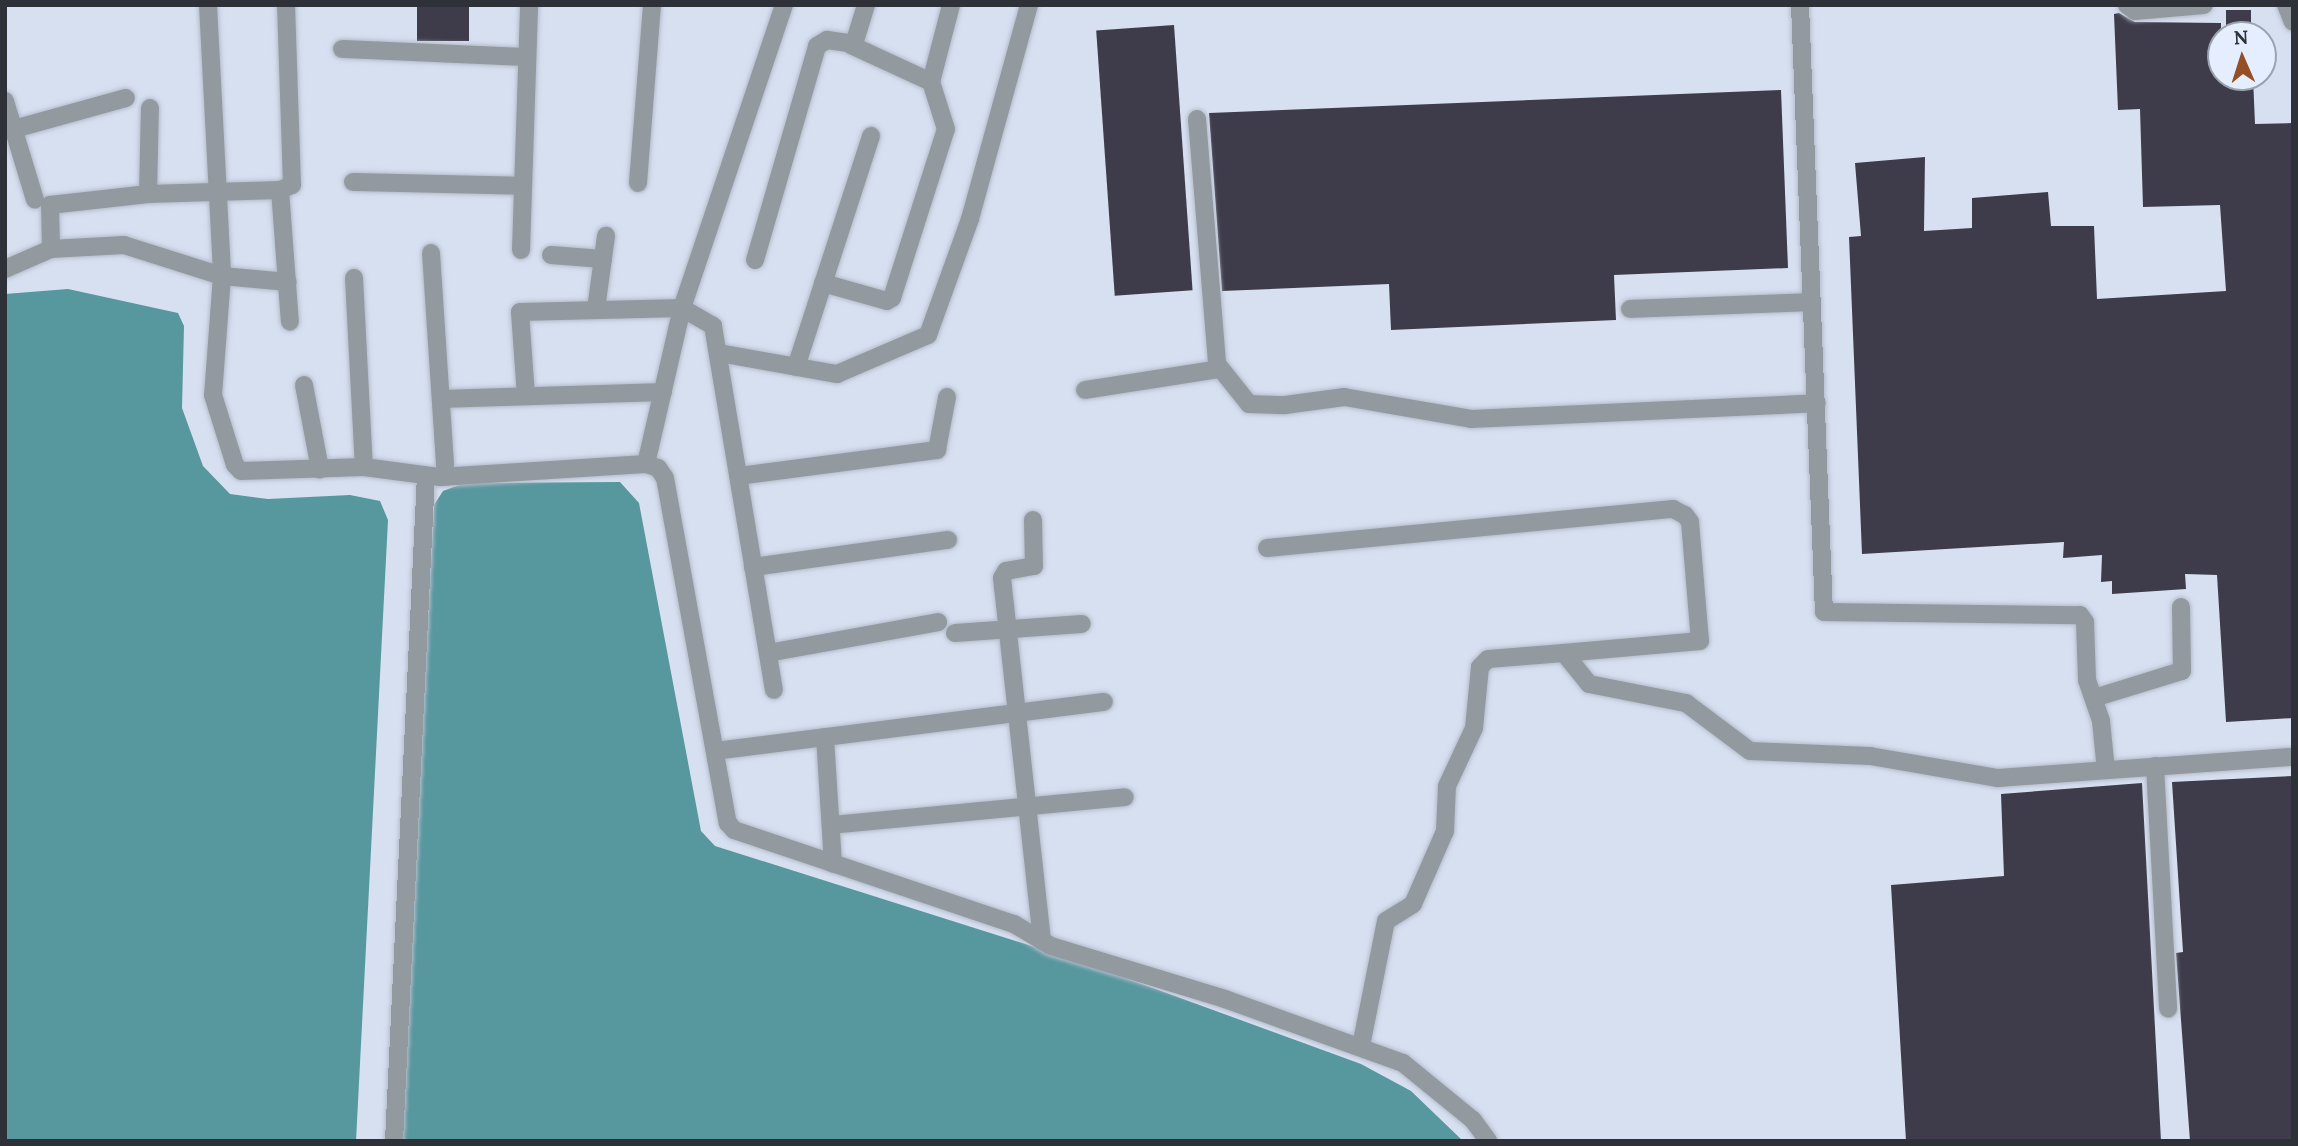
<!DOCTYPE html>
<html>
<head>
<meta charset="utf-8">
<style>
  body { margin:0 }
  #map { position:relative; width:2298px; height:1146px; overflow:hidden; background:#d7e0f1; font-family:Lora,serif }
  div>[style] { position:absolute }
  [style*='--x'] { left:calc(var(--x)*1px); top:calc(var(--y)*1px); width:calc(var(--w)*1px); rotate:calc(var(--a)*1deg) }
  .water>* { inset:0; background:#57979e }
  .building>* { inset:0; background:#3e3c4a; transform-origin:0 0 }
  .roads { filter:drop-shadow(0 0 2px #b5bdcc) drop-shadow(0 0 2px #b5bdcc) }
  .minor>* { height:18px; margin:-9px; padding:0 9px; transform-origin:9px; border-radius:9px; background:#929a9f }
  span { translate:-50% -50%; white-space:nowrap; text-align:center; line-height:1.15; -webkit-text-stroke:7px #e4eeff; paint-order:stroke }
  .frame { position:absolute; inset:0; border:7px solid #2e3138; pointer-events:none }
  .north { position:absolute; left:2207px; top:21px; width:70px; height:70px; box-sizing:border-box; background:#e4eeff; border:2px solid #9ba2af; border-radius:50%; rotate:357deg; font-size:19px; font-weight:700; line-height:28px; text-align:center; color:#2e3138 }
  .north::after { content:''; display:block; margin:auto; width:24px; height:32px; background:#954f26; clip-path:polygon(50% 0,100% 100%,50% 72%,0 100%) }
</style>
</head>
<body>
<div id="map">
  <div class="water">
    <i style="clip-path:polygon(68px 289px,178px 313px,184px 326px,182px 408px,203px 466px,230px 494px,268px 499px,350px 495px,380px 501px,388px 520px,356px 1141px,5px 1141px,5px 294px)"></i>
    <i style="clip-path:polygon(620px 482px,639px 503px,701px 831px,715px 846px,1079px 961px,1361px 1064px,1411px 1091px,1463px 1141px,400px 1141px,434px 505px,443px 491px,464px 483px)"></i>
  </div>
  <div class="building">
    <i style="left:417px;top:5px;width:52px;height:36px"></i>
    <i style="left:2226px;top:10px;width:25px;height:25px"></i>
    <i style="clip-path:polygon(2119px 13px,2135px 22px,2221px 23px,2221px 77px,2253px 77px,2255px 124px,2293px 123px,2293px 718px,2226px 722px,2217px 575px,2185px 574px,2186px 589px,2112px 594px,2112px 581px,2101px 582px,2102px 555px,2063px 558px,2064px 542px,1862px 554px,1849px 237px,1861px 236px,1855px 163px,1925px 157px,1924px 231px,1972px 228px,1972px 198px,2048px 192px,2051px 226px,2094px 226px,2097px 299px,2226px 291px,2220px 205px,2143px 207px,2140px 109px,2118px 110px,2114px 14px)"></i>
    <i style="left:1174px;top:25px;width:266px;height:78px;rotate:86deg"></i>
    <i style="clip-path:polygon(1781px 90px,1788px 268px,1614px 275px,1616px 320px,1391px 330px,1389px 284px,1222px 291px,1209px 113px)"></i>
    <i style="clip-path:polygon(2293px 776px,2293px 1141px,2190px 1141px,2176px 953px,2183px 952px,2172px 782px)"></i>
    <i style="clip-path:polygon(2142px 783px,2161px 1141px,1906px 1141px,1891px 885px,2004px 876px,2001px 794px)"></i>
  </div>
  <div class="roads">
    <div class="minor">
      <i style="--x:208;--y:5;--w:271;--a:87"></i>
      <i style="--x:222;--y:276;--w:119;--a:94.3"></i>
      <i style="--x:213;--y:395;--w:73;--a:72.6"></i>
      <i style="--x:235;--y:465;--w:8;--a:45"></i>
      <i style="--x:241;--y:471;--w:123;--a:-1.9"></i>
      <i style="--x:364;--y:467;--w:77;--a:7.5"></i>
      <i style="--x:440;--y:477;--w:206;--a:-3.6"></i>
      <i style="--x:646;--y:464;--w:13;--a:18"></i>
      <i style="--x:658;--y:468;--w:12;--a:55"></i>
      <i style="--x:665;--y:478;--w:351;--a:79.7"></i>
      <i style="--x:728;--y:823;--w:9;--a:49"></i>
      <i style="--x:734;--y:830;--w:295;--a:18.6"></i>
      <i style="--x:1014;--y:924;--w:43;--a:30.7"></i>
      <i style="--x:1051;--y:946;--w:182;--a:16.9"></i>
      <i style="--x:1225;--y:999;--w:189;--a:19.8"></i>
      <i style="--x:1403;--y:1063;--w:90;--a:39.2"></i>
      <i style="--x:1473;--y:1120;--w:26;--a:54"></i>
      <i style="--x:1800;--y:5;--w:607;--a:87.74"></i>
      <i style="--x:1824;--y:612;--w:256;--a:0.7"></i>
      <i style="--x:2080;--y:615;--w:9;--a:54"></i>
      <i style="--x:2085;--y:622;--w:58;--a:88"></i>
      <i style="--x:2087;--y:680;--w:43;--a:71.1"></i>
      <i style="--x:2101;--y:721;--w:49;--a:84.2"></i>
      <i style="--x:2127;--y:5;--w:10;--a:37"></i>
      <i style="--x:2135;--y:11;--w:69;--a:-5"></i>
      <i style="--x:2286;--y:5;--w:18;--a:68"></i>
      <i style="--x:851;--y:45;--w:88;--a:24.8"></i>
      <i style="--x:342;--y:49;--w:185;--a:2.5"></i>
      <i style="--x:5;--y:101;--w:103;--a:73.1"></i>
      <i style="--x:1197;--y:119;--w:246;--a:85.3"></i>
      <i style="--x:1217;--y:364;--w:51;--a:51.3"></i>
      <i style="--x:1249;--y:404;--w:36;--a:2"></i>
      <i style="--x:1285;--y:405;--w:60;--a:-7.7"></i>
      <i style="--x:1344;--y:397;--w:129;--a:9.8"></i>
      <i style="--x:1471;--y:419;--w:346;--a:-2.6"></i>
      <i style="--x:14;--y:129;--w:116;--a:-15.5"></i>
      <i style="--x:353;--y:182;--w:170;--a:1.3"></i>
      <i style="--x:638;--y:183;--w:179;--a:-85.5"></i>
      <i style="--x:280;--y:190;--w:132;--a:85.7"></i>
      <i style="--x:148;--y:194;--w:132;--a:-1.7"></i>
      <i style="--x:280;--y:190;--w:13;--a:-23"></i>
      <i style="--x:292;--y:185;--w:180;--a:-91.9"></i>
      <i style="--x:51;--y:249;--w:44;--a:-91.3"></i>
      <i style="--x:50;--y:205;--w:99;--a:-6.4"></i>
      <i style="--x:148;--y:194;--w:86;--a:-88.7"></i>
      <i style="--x:521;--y:250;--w:245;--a:-88.1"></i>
      <i style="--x:431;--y:253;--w:224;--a:86.2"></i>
      <i style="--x:551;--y:255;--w:52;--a:4.4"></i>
      <i style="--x:755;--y:260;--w:223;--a:-73.8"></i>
      <i style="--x:817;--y:46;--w:12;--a:-31"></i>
      <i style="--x:827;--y:40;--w:27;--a:8"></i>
      <i style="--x:854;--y:44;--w:41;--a:-72.9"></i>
      <i style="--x:5;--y:269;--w:50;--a:-23.5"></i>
      <i style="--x:51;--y:249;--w:73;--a:-3.1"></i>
      <i style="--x:124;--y:245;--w:103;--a:17.6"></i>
      <i style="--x:222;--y:276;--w:66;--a:5.2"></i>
      <i style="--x:354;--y:278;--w:189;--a:87"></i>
      <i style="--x:823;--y:283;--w:66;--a:15.7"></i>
      <i style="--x:887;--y:301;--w:6;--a:-31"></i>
      <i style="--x:892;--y:298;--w:177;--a:-72.3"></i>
      <i style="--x:946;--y:129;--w:49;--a:-107.7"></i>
      <i style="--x:931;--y:82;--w:80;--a:-75.4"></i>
      <i style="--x:596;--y:309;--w:74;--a:-82.2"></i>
      <i style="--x:1630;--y:309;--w:181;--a:-2.2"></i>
      <i style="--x:719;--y:353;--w:120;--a:10.1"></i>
      <i style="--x:837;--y:374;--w:99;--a:-23.2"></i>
      <i style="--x:928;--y:335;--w:123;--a:-70.1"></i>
      <i style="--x:970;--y:219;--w:222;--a:-74.6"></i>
      <i style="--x:796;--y:367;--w:243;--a:-72"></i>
      <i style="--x:304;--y:385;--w:86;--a:79.2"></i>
      <i style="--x:1085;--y:390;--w:136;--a:-8.9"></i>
      <i style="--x:526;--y:396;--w:84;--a:-94.1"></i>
      <i style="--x:520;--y:312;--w:162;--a:-1.4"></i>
      <i style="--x:682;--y:308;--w:36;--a:30"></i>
      <i style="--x:713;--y:326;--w:369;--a:80.5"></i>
      <i style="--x:441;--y:399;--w:222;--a:-1.8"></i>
      <i style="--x:646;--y:464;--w:160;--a:-77"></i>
      <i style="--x:682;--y:308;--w:320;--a:-71.4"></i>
      <i style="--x:739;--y:476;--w:200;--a:-7.5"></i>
      <i style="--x:937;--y:450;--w:54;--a:-79.3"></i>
      <i style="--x:1033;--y:520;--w:46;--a:88.8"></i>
      <i style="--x:1034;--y:566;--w:28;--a:170"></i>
      <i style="--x:1006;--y:571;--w:8;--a:120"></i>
      <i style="--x:1002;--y:578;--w:365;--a:83.7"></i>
      <i style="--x:1267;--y:548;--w:408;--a:-5.5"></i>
      <i style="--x:1673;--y:509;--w:13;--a:27"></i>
      <i style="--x:1685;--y:515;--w:9;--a:54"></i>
      <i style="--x:1690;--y:522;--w:119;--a:85.2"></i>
      <i style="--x:1700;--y:641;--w:137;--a:175"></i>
      <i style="--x:753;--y:567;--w:197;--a:-7.9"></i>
      <i style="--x:955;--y:633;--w:127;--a:-4.1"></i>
      <i style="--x:768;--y:653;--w:173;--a:-10.3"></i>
      <i style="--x:2094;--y:698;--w:92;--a:-17.1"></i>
      <i style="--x:2182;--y:671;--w:64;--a:-90.9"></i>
      <i style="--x:825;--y:737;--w:127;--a:86.4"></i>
      <i style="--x:715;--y:751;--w:392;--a:-7.2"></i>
      <i style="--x:2155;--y:766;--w:243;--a:86.9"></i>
      <i style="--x:831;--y:825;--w:295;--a:-5.4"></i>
      <i style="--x:1361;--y:1046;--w:127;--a:-78.7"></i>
      <i style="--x:1386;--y:921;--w:32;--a:-32"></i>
      <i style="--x:1413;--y:904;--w:80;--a:-66.3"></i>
      <i style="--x:1445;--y:831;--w:45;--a:-87.5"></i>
      <i style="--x:1447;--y:786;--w:64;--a:-65"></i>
      <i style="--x:1474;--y:728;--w:61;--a:-84.4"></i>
      <i style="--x:1480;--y:667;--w:11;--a:-45"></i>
      <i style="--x:1488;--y:659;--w:76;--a:-4.5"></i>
      <i style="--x:1564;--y:653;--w:40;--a:51"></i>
      <i style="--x:1589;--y:684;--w:99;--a:11.1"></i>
      <i style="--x:1686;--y:703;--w:80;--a:36.9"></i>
      <i style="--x:1750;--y:751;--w:120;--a:2.4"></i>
      <i style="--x:1870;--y:756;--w:130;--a:9.8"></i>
      <i style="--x:1998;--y:778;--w:296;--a:-4.1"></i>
      <i style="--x:394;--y:1141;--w:666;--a:-87.25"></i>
    </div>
  </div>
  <div class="frame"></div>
  <div class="north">N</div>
</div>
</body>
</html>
